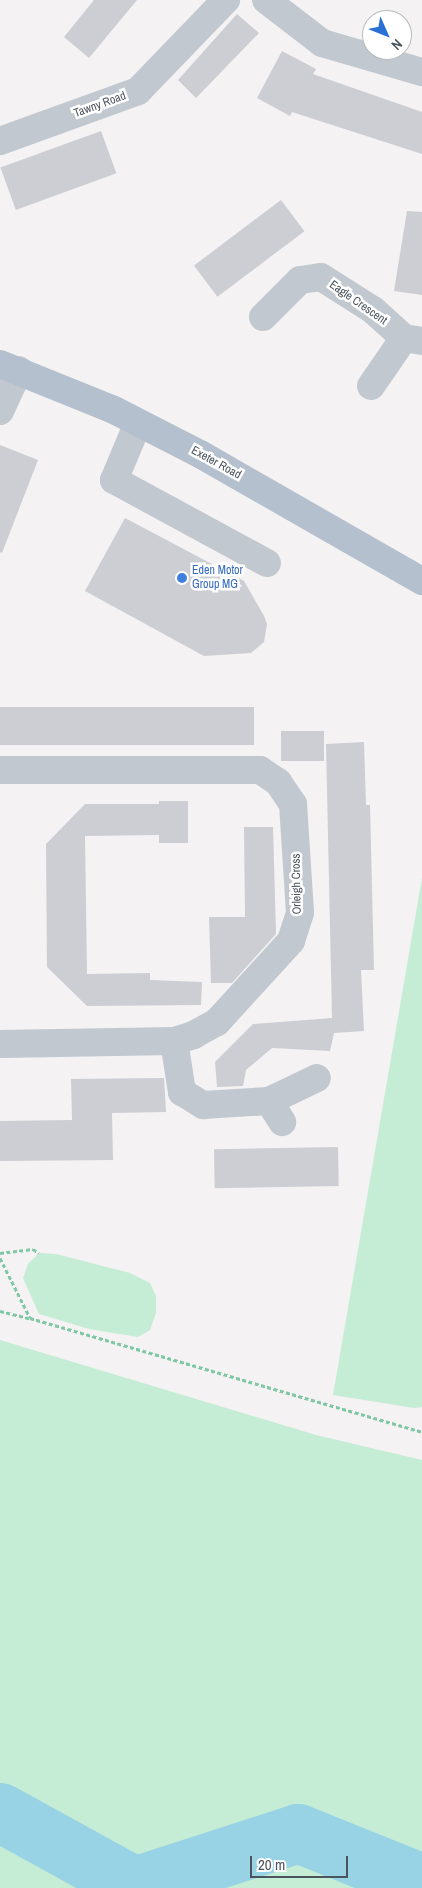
<!DOCTYPE html>
<html>
<head>
<meta charset="utf-8">
<style>
  body { margin:0 }
  #map { position:relative; width:422px; height:1888px; overflow:hidden; background:#f4f2f2; font-family:"Archivo Narrow",sans-serif }
  div>[style] { position:absolute }
  [style*='--x'] { left:calc(var(--x)*1px); top:calc(var(--y)*1px); width:calc(var(--w)*1px); rotate:calc(var(--a)*1deg) }
  .green>* { inset:0; background:#c5ecd5 }
  .river>* { height:59px; margin:-29.5px; padding:0 29.5px; transform-origin:29.5px; border-radius:29.5px; background:#97d3e5 }
  .building>* { inset:0; background:#ccced3; transform-origin:0 0 }
  .path>* { height:3px; margin-top:-1.5px; transform-origin:0; background:repeating-linear-gradient(90deg,#80c7a6 0 4px,transparent 0 6.5px) }
  .minor>* { height:28px; margin:-14px; padding:0 14px; transform-origin:14px; border-radius:14px; background:#c1c8cf }
  .major>* { height:28px; margin:-14px; padding:0 14px; transform-origin:14px; border-radius:14px; background:#b4c0cd }
  .dots>* { width:14px; height:14px; translate:-50% -50%; box-sizing:border-box; border:2px solid #fff; border-radius:50% }
  span { translate:-50% -50%; white-space:nowrap; text-align:center; line-height:1.15; -webkit-text-stroke:5px #fff; paint-order:stroke }
  .street-label { font-size:12px; color:#4b545d }
  .shop-label { font-size:12px; color:#366cbe }
  .left { translate:0 -50%; text-align:left }
  .north { position:absolute; left:362px; top:10px; width:50px; height:50px; box-sizing:border-box; background:#fff; border:1px solid #b7bbbe; border-radius:50%; rotate:134deg; font-size:14px; font-weight:700; line-height:20px; text-align:center; color:#4b545d }
  .north::after { content:''; display:block; margin:auto; width:18px; height:22px; background:#2b71d5; clip-path:polygon(50% 0,100% 100%,50% 72%,0 100%) }
  .scale { position:absolute; left:250px; top:1856px; width:98px; height:22px; box-sizing:border-box; border:2px solid #4b545d; border-top:0; padding-left:6px; font-size:15px; line-height:18px; white-space:nowrap; color:#4b545d; -webkit-text-stroke:4px #fff; paint-order:stroke }
</style>
</head>
<body>
<div id="map">
  <div class="green">
    <i style="clip-path:polygon(422px 878px,422px 1407px,414px 1408px,333px 1395px)"></i>
    <i style="clip-path:polygon(39px 1253px,56px 1254px,130px 1273px,150px 1283px,156px 1296px,156px 1313px,150px 1330px,138px 1337px,89px 1329px,39px 1314px,23px 1278px,28px 1264px)"></i>
    <i style="clip-path:polygon(0 1340px,316px 1435px,422px 1460px,422px 1888px,0 1888px)"></i>
  </div>
  <div class="river">
    <i style="--x:0;--y:1812;--w:153;--a:28.9"></i>
    <i style="--x:134;--y:1886;--w:172;--a:-17.9"></i>
    <i style="--x:298;--y:1833;--w:134;--a:22"></i>
  </div>
  <div class="building">
    <i style="clip-path:polygon(94px 0,137px 0,89px 58px,64px 37px)"></i>
    <i style="clip-path:polygon(237px 14px,259px 33px,196px 98px,178px 80px)"></i>
    <i style="clip-path:polygon(282px 51px,316px 69px,313px 74px,422px 112px,422px 154px,292px 112px,290px 116px,257px 98px)"></i>
    <i style="left:101px;top:131px;width:45px;height:107px;rotate:70deg"></i>
    <i style="left:281px;top:200px;width:39px;height:109px;rotate:53deg"></i>
    <i style="clip-path:polygon(407px 211px,422px 212px,422px 295px,394px 291px)"></i>
    <i style="clip-path:polygon(0 445px,38px 460px,2px 553px,0 552px)"></i>
    <i style="clip-path:polygon(125px 518px,244px 581px,264px 616px,267px 624px,264px 642px,251px 653px,204px 656px,85px 591px)"></i>
    <i style="left:254px;top:707px;width:38px;height:254px;rotate:90deg"></i>
    <i style="left:281px;top:731px;width:43px;height:30px"></i>
    <i style="clip-path:polygon(364px 742px,366px 805px,370px 805px,374px 970px,361px 970px,364px 1031px,334px 1033px,330px 1051px,272px 1048px,246px 1070px,243px 1086px,217px 1087px,215px 1062px,253px 1024px,332px 1018px,326px 744px)"></i>
    <i style="clip-path:polygon(159px 801px,188px 801px,188px 843px,159px 843px,159px 835px,85px 836px,87px 974px,150px 973px,150px 980px,202px 982px,201px 1005px,87px 1006px,47px 967px,46px 844px,85px 804px,159px 804px)"></i>
    <i style="clip-path:polygon(244px 827px,273px 827px,276px 934px,232px 983px,211px 983px,209px 917px,245px 917px)"></i>
    <i style="clip-path:polygon(164px 1078px,166px 1112px,112px 1113px,113px 1160px,0 1161px,0 1121px,72px 1120px,71px 1079px)"></i>
    <i style="left:338px;top:1147px;width:39px;height:124px;rotate:89deg"></i>
  </div>
  <div class="path">
    <i style="--x:0;--y:1253;--w:33;--a:-7"></i>
    <i style="--x:33;--y:1249;--w:7;--a:34"></i>
    <i style="--x:0;--y:1258;--w:67;--a:63.4"></i>
    <i style="--x:30;--y:1318;--w:408;--a:16.2"></i>
    <i style="--x:0;--y:1311;--w:30;--a:14"></i>
  </div>
  <div class="minor">
    <i style="--x:266;--y:0;--w:71;--a:37.5"></i>
    <i style="--x:322;--y:43;--w:104;--a:16.2"></i>
    <i style="--x:0;--y:141;--w:147;--a:-19.9"></i>
    <i style="--x:138;--y:91;--w:127;--a:-46"></i>
    <i style="--x:263;--y:317;--w:52;--a:-45"></i>
    <i style="--x:300;--y:280;--w:21;--a:-8"></i>
    <i style="--x:321;--y:277;--w:62;--a:32.4"></i>
    <i style="--x:373;--y:310;--w:42;--a:42.1"></i>
    <i style="--x:404;--y:338;--w:18;--a:9"></i>
    <i style="--x:371;--y:386;--w:58;--a:-55.5"></i>
    <i style="--x:0;--y:411;--w:45;--a:-65.1"></i>
    <i style="--x:138;--y:423;--w:62;--a:112.8"></i>
    <i style="--x:114;--y:480;--w:174;--a:28.5"></i>
    <i style="--x:0;--y:770;--w:260;--a:0"></i>
    <i style="--x:260;--y:770;--w:22;--a:34"></i>
    <i style="--x:278;--y:782;--w:27;--a:56"></i>
    <i style="--x:293;--y:804;--w:109;--a:86.3"></i>
    <i style="--x:300;--y:913;--w:29;--a:108"></i>
    <i style="--x:291;--y:941;--w:110;--a:132.4"></i>
    <i style="--x:217;--y:1022;--w:26;--a:151"></i>
    <i style="--x:194;--y:1035;--w:21;--a:163"></i>
    <i style="--x:174;--y:1041;--w:174;--a:179"></i>
    <i style="--x:174;--y:1041;--w:52;--a:81.1"></i>
    <i style="--x:182;--y:1092;--w:25;--a:32"></i>
    <i style="--x:203;--y:1105;--w:66;--a:-3.5"></i>
    <i style="--x:269;--y:1101;--w:53;--a:-25.6"></i>
    <i style="--x:269;--y:1101;--w:25;--a:58"></i>
  </div>
  <div class="major">
    <i style="--x:0;--y:364;--w:123;--a:22"></i>
    <i style="--x:114;--y:410;--w:97;--a:27.1"></i>
    <i style="--x:200;--y:454;--w:256;--a:29.8"></i>
  </div>
  <div class="dots">
    <i style="left:182px;top:578px;background:#3f7fe0"></i>
  </div>
  <div class="street-label">
    <span style="left:100px;top:105px;rotate:-20deg">Tawny Road</span>
    <span style="left:358px;top:303px;rotate:35deg">Eagle Crescent</span>
    <span style="left:216px;top:463px;rotate:29deg">Exeter Road</span>
    <span style="left:297px;top:884px;rotate:-91deg">Orleigh Cross</span>
  </div>
  <div class="shop-label">
    <span class="left" style="left:192px;top:578px">Eden Motor<br>Group MG</span>
  </div>
  <div class="north">N</div>
  <div class="scale">20 m</div>
</div>
</body>
</html>
